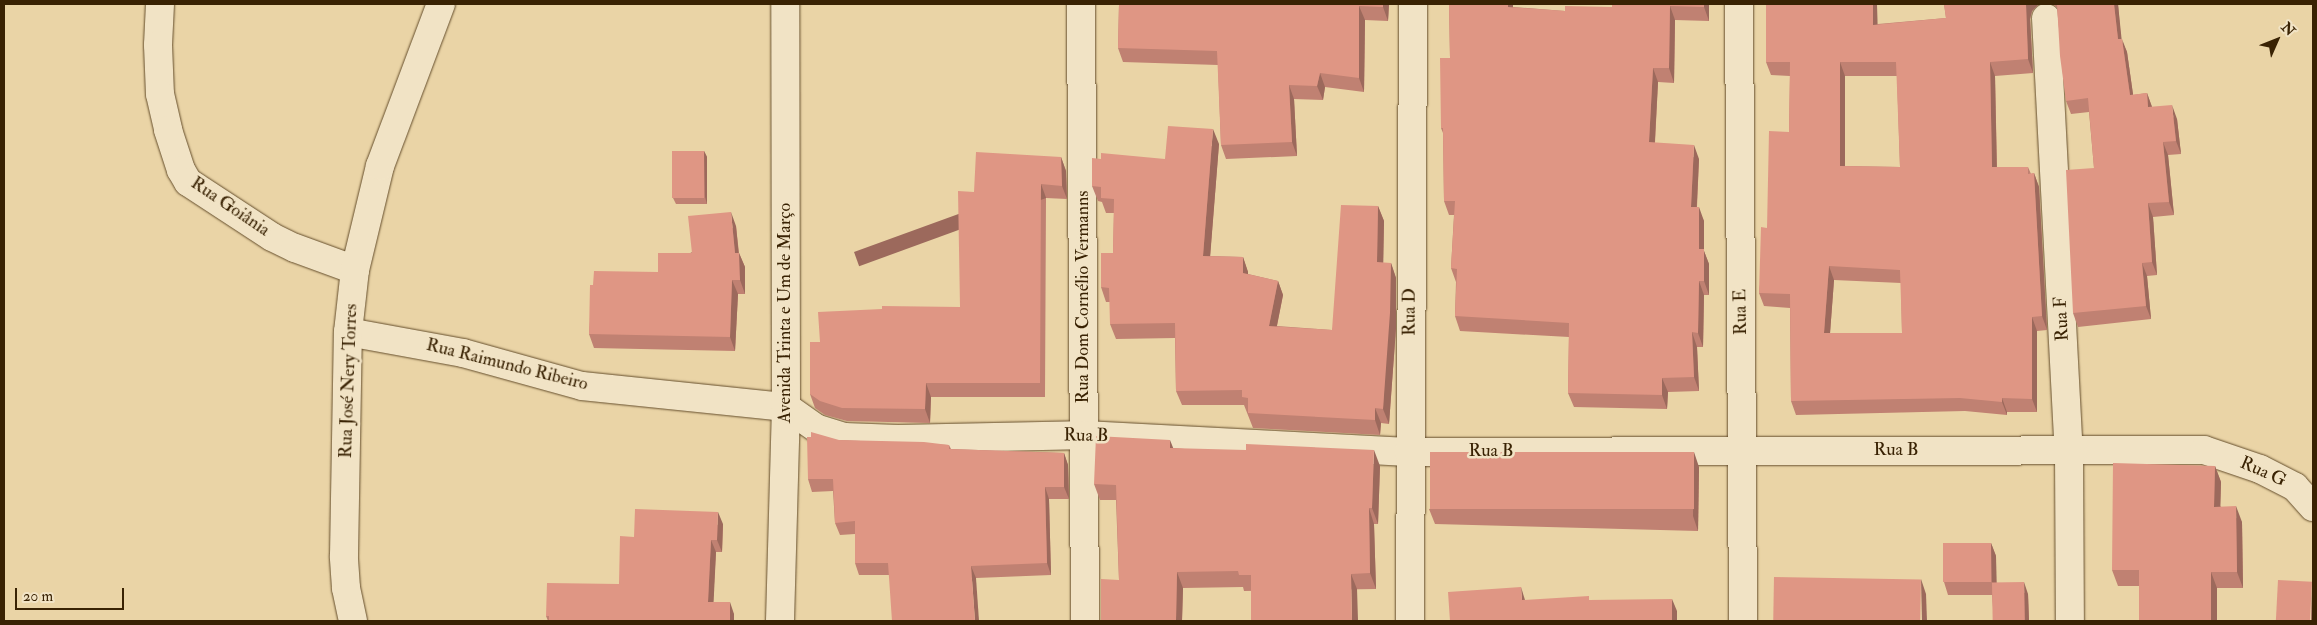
<!DOCTYPE html>
<html>
<head>
<meta charset="utf-8">
<style>
  body { margin:0 }
  #map { position:relative; width:2317px; height:625px; overflow:hidden; background:#ead4a6; font-family:"IM FELL Double Pica",serif }
  div>[style] { position:absolute }
  [style*='--x'] { left:calc(var(--x)*1px); top:calc(var(--y)*1px); width:calc(var(--w)*1px); rotate:calc(var(--a)*1deg) }
  .roads { filter:drop-shadow(0 0 1px #654e2c) drop-shadow(0 0 1px #654e2c) }
  .minor>* { height:28px; margin:-14px; padding:0 14px; transform-origin:14px; border-radius:14px; background:#f1e3c5 }
  .wall>* { inset:0; background:#c08172 }
  .shaded-wall>* { inset:0; background:#9c695c; transform-origin:0 0 }
  .building>* { inset:0; background:#df9684; transform-origin:0 0 }
  span { translate:-50% -50%; white-space:nowrap; text-align:center; line-height:1.15; -webkit-text-stroke:5px #f1e3c5; paint-order:stroke }
  .street-label { font-size:18px; color:#392203 }
  .frame { position:absolute; inset:0; border:5px solid #392203; pointer-events:none }
  .north { position:absolute; left:2252px; top:15px; width:50px; height:50px; -webkit-text-stroke:4px #f1e3c5; paint-order:stroke; rotate:46deg; font-size:14px; font-weight:700; line-height:20px; text-align:center; color:#392203 }
  .north::after { content:''; display:block; margin:auto; width:18px; height:22px; background:#392203; clip-path:polygon(50% 0,100% 100%,50% 72%,0 100%) }
  .scale { position:absolute; left:15px; top:588px; width:109px; height:22px; box-sizing:border-box; border:2px solid #392203; border-top:0; padding-left:6px; font-size:15px; line-height:18px; white-space:nowrap; color:#392203; -webkit-text-stroke:4px #f1e3c5; paint-order:stroke }
</style>
</head>
<body>
<div id="map">
  <div class="roads">
    <div class="minor">
      <i style="--x:160;--y:4;--w:41;--a:92.8"></i>
      <i style="--x:158;--y:45;--w:49;--a:87.7"></i>
      <i style="--x:160;--y:94;--w:37;--a:77"></i>
      <i style="--x:168;--y:130;--w:42;--a:72"></i>
      <i style="--x:181;--y:170;--w:14;--a:60"></i>
      <i style="--x:188;--y:182;--w:100;--a:33.2"></i>
      <i style="--x:272;--y:237;--w:25;--a:26"></i>
      <i style="--x:295;--y:248;--w:64;--a:20.1"></i>
      <i style="--x:1081;--y:4;--w:617;--a:89.63"></i>
      <i style="--x:1739;--y:4;--w:617;--a:89.63"></i>
      <i style="--x:2046;--y:18;--w:434;--a:87"></i>
      <i style="--x:2069;--y:451;--w:170;--a:89.7"></i>
      <i style="--x:348;--y:332;--w:117;--a:10.3"></i>
      <i style="--x:463;--y:353;--w:123;--a:15.5"></i>
      <i style="--x:582;--y:386;--w:205;--a:5.9"></i>
      <i style="--x:786;--y:407;--w:39;--a:35"></i>
      <i style="--x:818;--y:429;--w:27;--a:17"></i>
      <i style="--x:844;--y:437;--w:54;--a:2.1"></i>
      <i style="--x:898;--y:439;--w:186;--a:-1.2"></i>
      <i style="--x:1084;--y:435;--w:325;--a:3"></i>
      <i style="--x:1409;--y:452;--w:795;--a:-0.14"></i>
      <i style="--x:2204;--y:450;--w:59;--a:18.7"></i>
      <i style="--x:2260;--y:469;--w:39;--a:27"></i>
      <i style="--x:2295;--y:487;--w:27;--a:48"></i>
      <i style="--x:353;--y:621;--w:34;--a:-102"></i>
      <i style="--x:346;--y:588;--w:32;--a:-94"></i>
      <i style="--x:344;--y:556;--w:224;--a:-89"></i>
      <i style="--x:348;--y:332;--w:62;--a:-83.6"></i>
      <i style="--x:355;--y:270;--w:107;--a:-76.5"></i>
      <i style="--x:380;--y:166;--w:173;--a:-69.4"></i>
      <i style="--x:780;--y:621;--w:214;--a:-88.4"></i>
      <i style="--x:786;--y:407;--w:403;--a:-90.1"></i>
      <i style="--x:1410;--y:621;--w:617;--a:-89.72"></i>
    </div>
  </div>
  <div class="wall">
    <i style="clip-path:polygon(1119px 4px,1389px 4px,1388px 21px,1365px 20px,1364px 92px,1325px 87px,1323px 100px,1294px 99px,1297px 156px,1226px 159px,1221px 145px,1218px 65px,1123px 62px,1118px 48px)"></i>
    <i style="clip-path:polygon(1449px 4px,1513px 4px,1513px 7px,1565px 11px,1612px 7px,1709px 4px,1709px 21px,1675px 20px,1674px 83px,1658px 82px,1655px 143px,1699px 159px,1697px 207px,1704px 221px,1704px 251px,1709px 264px,1709px 295px,1704px 295px,1703px 347px,1697px 347px,1699px 391px,1668px 392px,1667px 409px,1574px 407px,1568px 393px,1569px 337px,1460px 331px,1455px 316px,1456px 282px,1451px 268px,1454px 215px,1449px 215px,1444px 201px,1443px 133px,1441px 128px,1450px 58px)"></i>
    <i style="clip-path:polygon(evenodd,1944px 4px,2041px 4px,2038px 5px,2032px 11px,2030px 19px,2033px 73px,1995px 76px,1997px 167px,2028px 167px,2031px 174px,2034px 173px,2039px 187px,2047px 330px,2037px 331px,2037px 412px,2007px 412px,2007px 415px,1965px 411px,1796px 415px,1791px 401px,1790px 308px,1764px 306px,1759px 293px,1767px 228px,1789px 132px,1790px 76px,1771px 75px,1766px 62px,1878px 24px,1946px 18px,1944px 4px,1845px 76px,1897px 76px,1900px 167px,1845px 166px,1845px 76px,1944px 4px,1834px 280px,1901px 283px,1902px 333px,1830px 333px,1834px 280px)"></i>
    <i style="clip-path:polygon(2051px 4px,2118px 4px,2121px 39px,2127px 52px,2133px 95px,2147px 93px,2152px 107px,2177px 119px,2181px 154px,2168px 155px,2174px 215px,2153px 217px,2157px 275px,2147px 276px,2151px 319px,2078px 327px,2073px 313px,2094px 168px,2089px 112px,2071px 114px,2066px 101px,2057px 8px,2053px 4px)"></i>
    <i style="clip-path:polygon(1219px 144px,1210px 256px,1243px 257px,1248px 272px,1248px 274px,1278px 281px,1283px 295px,1277px 326px,1332px 330px,1378px 206px,1384px 221px,1383px 263px,1391px 263px,1396px 278px,1396px 328px,1389px 424px,1381px 423px,1380px 435px,1253px 428px,1244px 405px,1182px 405px,1176px 391px,1175px 338px,1116px 339px,1110px 324px,1110px 302px,1106px 302px,1101px 287px,1113px 253px,1114px 213px,1106px 213px,1102px 202px,1098px 201px,1092px 186px,1101px 159px,1165px 159px)"></i>
    <i style="clip-path:polygon(704px 151px,707px 157px,707px 204px,676px 204px,673px 198px)"></i>
    <i style="clip-path:polygon(1061px 157px,1066px 171px,1067px 199px,1046px 198px,1045px 397px,931px 397px,930px 423px,847px 421px,825px 415px,815px 408px,810px 394px,820px 342px,960px 307px,974px 192px)"></i>
    <i style="clip-path:polygon(736px 226px,739px 253px,745px 267px,745px 294px,738px 294px,735px 351px,594px 348px,589px 334px,593px 285px,658px 272px)"></i>
    <i style="clip-path:polygon(839px 440px,949px 445px,951px 449px,1064px 453px,1068px 465px,1069px 499px,1049px 499px,1051px 575px,976px 578px,889px 575px,859px 575px,855px 563px,855px 534px,840px 535px,835px 523px,833px 491px,812px 492px,808px 479px)"></i>
    <i style="clip-path:polygon(1173px 448px,1380px 466px,1378px 524px,1374px 524px,1376px 589px,1244px 591px,1243px 587px,1183px 588px,1182px 621px,1101px 621px,1119px 580px,1116px 500px,1100px 500px,1094px 484px)"></i>
    <i style="clip-path:polygon(2215px 466px,2221px 482px,2220px 506px,2242px 522px,2243px 588px,2217px 588px,2217px 621px,2139px 621px,2139px 586px,2118px 586px,2112px 570px)"></i>
    <i style="clip-path:polygon(1699px 467px,1698px 531px,1435px 524px,1429px 509px)"></i>
    <i style="clip-path:polygon(723px 524px,722px 552px,716px 552px,713px 602px,734px 614px,734px 621px,548px 621px,546px 616px,619px 584px,634px 537px)"></i>
    <i style="clip-path:polygon(1991px 543px,1996px 556px,1996px 583px,2028px 594px,2029px 621px,1994px 621px,1992px 595px,1948px 595px,1944px 582px)"></i>
  </div>
  <div class="shaded-wall">
    <i style="clip-path:polygon(1383px 4px,1389px 4px,1388px 21px,1383px 7px)"></i>
    <i style="clip-path:polygon(1508px 4px,1513px 4px,1513px 21px,1508px 7px)"></i>
    <i style="clip-path:polygon(1704px 4px,1709px 4px,1709px 21px,1704px 7px)"></i>
    <i style="clip-path:polygon(1873px 4px,1877px 4px,1878px 38px,1873px 25px)"></i>
    <i style="clip-path:polygon(2026px 4px,2038px 4px,2038px 5px,2032px 11px,2030px 19px,2033px 73px,2028px 59px)"></i>
    <i style="clip-path:polygon(2114px 4px,2118px 4px,2123px 53px,2118px 39px)"></i>
    <i style="clip-path:polygon(1359px 6px,1365px 20px,1364px 92px,1359px 78px)"></i>
    <i style="clip-path:polygon(1670px 6px,1675px 20px,1674px 83px,1669px 68px)"></i>
    <i style="clip-path:polygon(2122px 39px,2127px 52px,2135px 108px,2130px 95px)"></i>
    <i style="clip-path:polygon(1840px 62px,1845px 76px,1845px 180px,1840px 166px)"></i>
    <i style="clip-path:polygon(1990px 62px,1995px 76px,1997px 180px,1992px 167px)"></i>
    <i style="clip-path:polygon(1653px 68px,1658px 82px,1654px 157px,1649px 142px)"></i>
    <i style="clip-path:polygon(1320px 73px,1325px 87px,1323px 100px,1317px 86px)"></i>
    <i style="clip-path:polygon(1289px 85px,1294px 99px,1297px 156px,1292px 142px)"></i>
    <i style="clip-path:polygon(2147px 93px,2152px 107px,2148px 107px)"></i>
    <i style="clip-path:polygon(2172px 105px,2177px 119px,2181px 154px,2176px 141px)"></i>
    <i style="clip-path:polygon(1213px 129px,1219px 144px,1209px 271px,1203px 256px)"></i>
    <i style="clip-path:polygon(2163px 142px,2168px 155px,2174px 215px,2169px 202px)"></i>
    <i style="clip-path:polygon(1694px 145px,1699px 159px,1696px 221px,1691px 207px)"></i>
    <i style="clip-path:polygon(704px 151px,707px 157px,707px 204px,705px 197px)"></i>
    <i style="clip-path:polygon(1061px 157px,1066px 171px,1067px 199px,1062px 186px)"></i>
    <i style="clip-path:polygon(2034px 173px,2039px 187px,2047px 330px,2042px 316px)"></i>
    <i style="left:1041px;top:184px;width:15px;height:199px;rotate:70deg"></i>
    <i style="clip-path:polygon(2148px 203px,2153px 217px,2157px 275px,2152px 262px)"></i>
    <i style="clip-path:polygon(1378px 206px,1384px 221px,1383px 277px,1377px 262px)"></i>
    <i style="clip-path:polygon(1699px 207px,1704px 221px,1704px 251px,1709px 264px,1709px 295px,1704px 281px,1699px 249px)"></i>
    <i style="clip-path:polygon(731px 212px,736px 226px,739px 257px,739px 253px,745px 267px,745px 294px,740px 280px,735px 253px)"></i>
    <i style="clip-path:polygon(1243px 257px,1248px 272px,1248px 288px,1243px 273px)"></i>
    <i style="clip-path:polygon(1391px 263px,1396px 278px,1396px 328px,1389px 424px,1383px 409px)"></i>
    <i style="clip-path:polygon(2142px 263px,2147px 276px,2151px 319px,2146px 306px)"></i>
    <i style="clip-path:polygon(1829px 266px,1834px 280px,1829px 347px,1824px 333px)"></i>
    <i style="clip-path:polygon(732px 280px,738px 294px,735px 351px,730px 337px)"></i>
    <i style="clip-path:polygon(1278px 281px,1283px 295px,1274px 340px,1269px 326px)"></i>
    <i style="clip-path:polygon(1699px 281px,1704px 295px,1703px 347px,1698px 333px)"></i>
    <i style="clip-path:polygon(2032px 317px,2037px 331px,2037px 412px,2032px 399px)"></i>
    <i style="clip-path:polygon(1692px 332px,1697px 347px,1699px 391px,1694px 377px)"></i>
    <i style="clip-path:polygon(1662px 378px,1668px 392px,1667px 409px,1662px 395px)"></i>
    <i style="clip-path:polygon(926px 383px,931px 397px,930px 423px,925px 409px)"></i>
    <i style="clip-path:polygon(2002px 398px,2007px 412px,2007px 415px,2002px 402px)"></i>
    <i style="clip-path:polygon(1375px 408px,1381px 423px,1380px 435px,1375px 420px)"></i>
    <i style="clip-path:polygon(1170px 440px,1176px 455px,1170px 448px)"></i>
    <i style="clip-path:polygon(1374px 450px,1380px 466px,1378px 524px,1372px 508px)"></i>
    <i style="clip-path:polygon(1694px 452px,1699px 467px,1698px 531px,1693px 516px)"></i>
    <i style="clip-path:polygon(1064px 453px,1068px 465px,1069px 499px,1064px 487px)"></i>
    <i style="clip-path:polygon(2215px 466px,2221px 482px,2220px 523px,2214px 507px)"></i>
    <i style="clip-path:polygon(1045px 487px,1049px 499px,1051px 575px,1047px 563px)"></i>
    <i style="clip-path:polygon(2236px 506px,2242px 522px,2243px 588px,2237px 572px)"></i>
    <i style="clip-path:polygon(1369px 508px,1374px 524px,1376px 589px,1370px 573px)"></i>
    <i style="clip-path:polygon(718px 512px,723px 524px,722px 552px,717px 540px)"></i>
    <i style="clip-path:polygon(711px 540px,716px 552px,713px 614px,708px 602px)"></i>
    <i style="clip-path:polygon(1991px 543px,1996px 556px,1997px 595px,1992px 582px)"></i>
    <i style="clip-path:polygon(971px 566px,976px 578px,979px 621px,975px 621px)"></i>
    <i style="clip-path:polygon(1177px 572px,1183px 588px,1182px 621px,1176px 621px)"></i>
    <i style="clip-path:polygon(2211px 572px,2217px 588px,2217px 621px,2211px 621px)"></i>
    <i style="clip-path:polygon(1351px 574px,1357px 589px,1358px 621px,1352px 621px)"></i>
    <i style="clip-path:polygon(1921px 579px,1926px 594px,1927px 621px,1922px 621px)"></i>
    <i style="clip-path:polygon(2024px 582px,2028px 594px,2029px 621px,2025px 621px)"></i>
    <i style="clip-path:polygon(2312px 582px,2313px 585px,2313px 621px,2311px 621px)"></i>
    <i style="clip-path:polygon(1521px 587px,1525px 600px,1522px 600px)"></i>
    <i style="clip-path:polygon(1672px 599px,1677px 611px,1677px 621px,1672px 621px)"></i>
    <i style="clip-path:polygon(730px 602px,734px 614px,734px 621px,730px 621px)"></i>
  </div>
  <div class="building">
    <i style="clip-path:polygon(1119px 4px,1383px 4px,1383px 7px,1359px 6px,1359px 78px,1320px 73px,1317px 86px,1289px 85px,1292px 142px,1221px 145px,1217px 51px,1118px 48px)"></i>
    <i style="clip-path:polygon(1449px 4px,1508px 4px,1508px 7px,1565px 11px,1565px 6px,1612px 7px,1612px 4px,1704px 4px,1704px 7px,1670px 6px,1669px 68px,1653px 68px,1649px 142px,1694px 145px,1691px 207px,1699px 207px,1699px 249px,1704px 249px,1704px 281px,1699px 281px,1698px 333px,1692px 332px,1694px 377px,1662px 378px,1662px 395px,1568px 393px,1569px 323px,1455px 316px,1457px 269px,1451px 268px,1455px 201px,1444px 201px,1443px 128px,1441px 128px,1440px 58px,1450px 58px)"></i>
    <i style="clip-path:polygon(evenodd,1766px 4px,1873px 4px,1873px 25px,1946px 18px,1944px 4px,2026px 4px,2028px 59px,1990px 62px,1992px 167px,2028px 167px,2028px 174px,2034px 173px,2042px 316px,2032px 317px,2032px 399px,2002px 398px,2002px 402px,1960px 398px,1791px 401px,1790px 294px,1759px 293px,1761px 227px,1767px 228px,1769px 131px,1789px 132px,1790px 62px,1766px 62px,1766px 4px,1840px 62px,1896px 62px,1900px 167px,1840px 166px,1840px 62px,1766px 4px,1829px 266px,1900px 270px,1902px 333px,1824px 333px,1829px 266px)"></i>
    <i style="clip-path:polygon(2057px 4px,2114px 4px,2118px 39px,2122px 39px,2130px 95px,2147px 93px,2148px 107px,2172px 105px,2176px 141px,2163px 142px,2169px 202px,2148px 203px,2152px 262px,2142px 263px,2146px 306px,2073px 313px,2066px 170px,2094px 168px,2088px 98px,2066px 101px,2060px 56px)"></i>
    <i style="clip-path:polygon(1168px 126px,1213px 129px,1203px 256px,1243px 257px,1243px 273px,1278px 281px,1269px 326px,1332px 330px,1341px 205px,1378px 206px,1377px 262px,1391px 263px,1390px 313px,1383px 409px,1375px 408px,1375px 420px,1248px 413px,1248px 398px,1242px 397px,1242px 390px,1176px 391px,1175px 323px,1110px 324px,1109px 288px,1101px 287px,1101px 253px,1113px 253px,1114px 199px,1101px 198px,1101px 187px,1092px 186px,1092px 158px,1101px 159px,1101px 153px,1165px 159px)"></i>
    <i style="left:672px;top:151px;width:32px;height:47px"></i>
    <i style="clip-path:polygon(976px 152px,1061px 157px,1062px 186px,1041px 184px,1040px 383px,926px 383px,925px 409px,842px 408px,820px 401px,810px 394px,810px 342px,820px 342px,818px 312px,882px 309px,882px 306px,960px 307px,958px 191px,974px 192px)"></i>
    <i style="clip-path:polygon(731px 212px,735px 253px,739px 253px,740px 280px,732px 280px,730px 337px,589px 334px,590px 285px,593px 285px,594px 271px,658px 272px,658px 253px,692px 253px,688px 216px)"></i>
    <i style="clip-path:polygon(811px 432px,839px 440px,924px 442px,949px 445px,949px 449px,1064px 453px,1064px 487px,1045px 487px,1047px 563px,971px 566px,975px 621px,892px 621px,888px 563px,855px 563px,855px 521px,835px 523px,833px 479px,808px 479px,807px 437px,811px 437px)"></i>
    <i style="clip-path:polygon(1096px 436px,1170px 440px,1170px 448px,1246px 450px,1246px 444px,1374px 450px,1372px 508px,1369px 508px,1370px 573px,1351px 574px,1352px 621px,1251px 621px,1251px 575px,1239px 575px,1238px 571px,1177px 572px,1176px 621px,1101px 621px,1101px 579px,1119px 580px,1116px 485px,1094px 484px)"></i>
    <i style="left:1430px;top:452px;width:264px;height:57px"></i>
    <i style="clip-path:polygon(2113px 463px,2215px 466px,2214px 507px,2236px 506px,2237px 572px,2211px 572px,2211px 621px,2139px 621px,2139px 570px,2112px 570px)"></i>
    <i style="clip-path:polygon(635px 509px,718px 512px,717px 540px,711px 540px,708px 602px,730px 602px,730px 621px,549px 621px,549px 616px,546px 616px,547px 583px,619px 584px,620px 536px,634px 537px)"></i>
    <i style="left:1943px;top:543px;width:48px;height:39px"></i>
    <i style="left:1774px;top:577px;width:147px;height:44px;rotate:1deg"></i>
    <i style="left:2278px;top:580px;width:34px;height:41px;rotate:3deg"></i>
    <i style="left:2024px;top:582px;width:39px;height:32px;rotate:89deg"></i>
    <i style="clip-path:polygon(1521px 587px,1522px 600px,1589px 596px,1589px 600px,1672px 599px,1672px 621px,1450px 621px,1448px 592px)"></i>
  </div>
  <div class="street-label">
    <span style="left:230px;top:207px;rotate:34deg">Rua Goiânia</span>
    <span style="left:1083px;top:297px;rotate:-90deg">Rua Dom Cornélio Vermanns</span>
    <span style="left:1410px;top:312px;rotate:-90deg">Rua D</span>
    <span style="left:1741px;top:312px;rotate:-91deg">Rua E</span>
    <span style="left:785px;top:313px;rotate:-90deg">Avenida Trinta e Um de Março</span>
    <span style="left:2062px;top:319px;rotate:-93deg">Rua F</span>
    <span style="left:507px;top:365px;rotate:14deg">Rua Raimundo Ribeiro</span>
    <span style="left:349px;top:381px;rotate:-88deg">Rua José Nery Torres</span>
    <span style="left:1086px;top:436px;rotate:1deg">Rua B</span>
    <span style="left:1896px;top:450px">Rua B</span>
    <span style="left:1491px;top:451px">Rua B</span>
    <span style="left:2263px;top:472px;rotate:24deg">Rua G</span>
  </div>
  <div class="frame"></div>
  <div class="north">N</div>
  <div class="scale">20 m</div>
</div>
</body>
</html>
